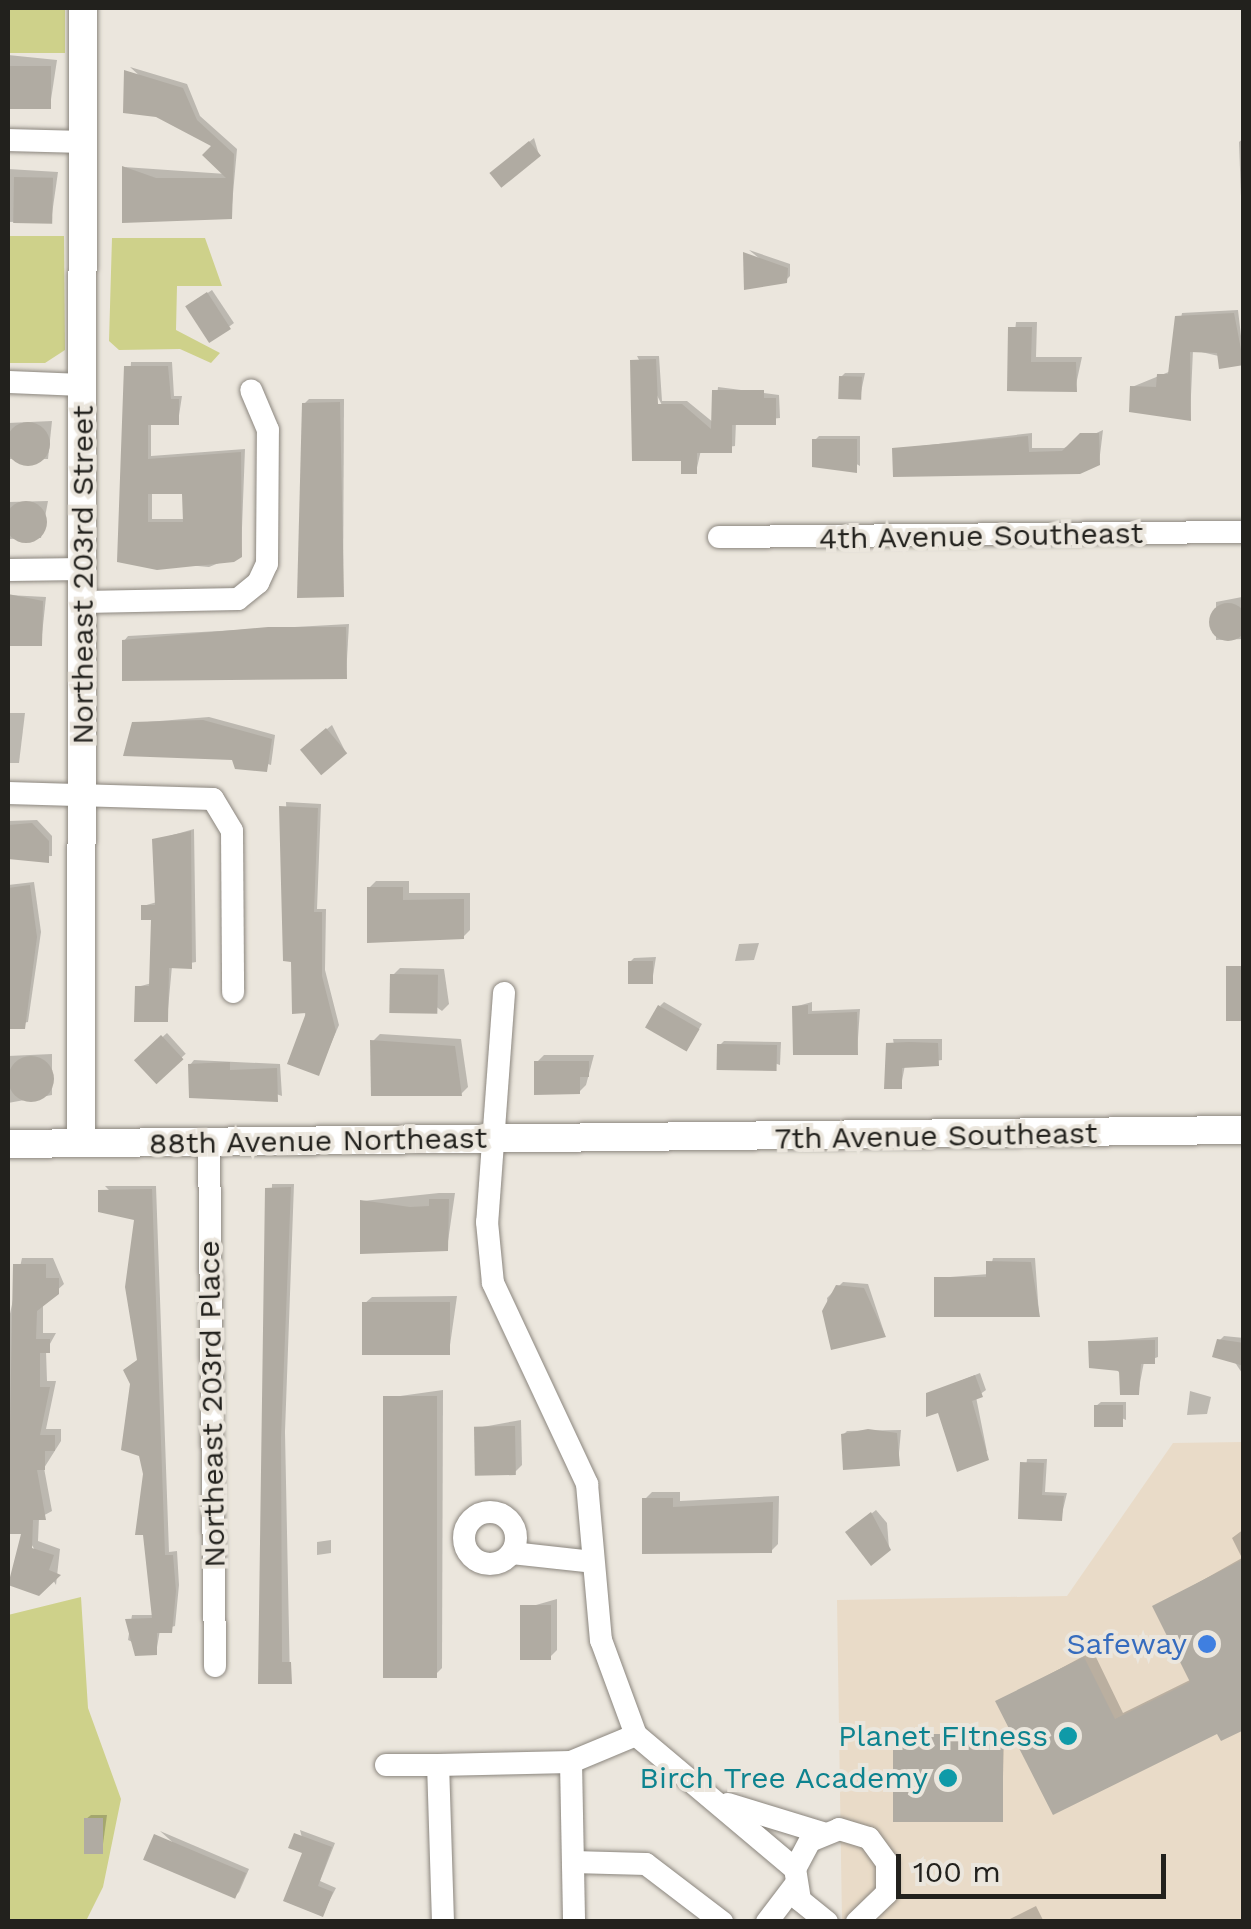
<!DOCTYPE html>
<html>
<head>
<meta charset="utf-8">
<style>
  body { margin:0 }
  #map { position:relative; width:1251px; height:1929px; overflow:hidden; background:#ebe6dd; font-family:"Work Sans",sans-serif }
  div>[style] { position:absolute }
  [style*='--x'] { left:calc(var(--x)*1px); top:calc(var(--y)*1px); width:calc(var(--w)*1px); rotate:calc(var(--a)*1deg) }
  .commercial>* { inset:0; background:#e9dbc8 }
  .green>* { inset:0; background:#ced18a; transform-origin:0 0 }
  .shadow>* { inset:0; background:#0003; transform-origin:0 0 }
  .building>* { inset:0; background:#b0aba2; transform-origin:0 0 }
  .round { border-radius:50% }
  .roads { filter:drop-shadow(0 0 2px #8b867e) drop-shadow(0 0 2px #8b867e) }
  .minor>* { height:22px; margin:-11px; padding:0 11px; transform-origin:11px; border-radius:11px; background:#fff }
  .minor>.ring { margin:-11px; padding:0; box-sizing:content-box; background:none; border:22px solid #fff; border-radius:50% }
  .tertiary>* { height:28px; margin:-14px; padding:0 14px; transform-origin:14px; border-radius:14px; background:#fff }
  .dots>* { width:28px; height:28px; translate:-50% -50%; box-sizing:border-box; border:5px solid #ebe6dd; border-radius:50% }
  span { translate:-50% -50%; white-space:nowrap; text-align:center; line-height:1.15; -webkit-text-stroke:8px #ebe6dd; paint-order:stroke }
  .street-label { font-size:30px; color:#22211d }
  .shop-label { font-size:30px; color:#366cbe }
  .right { translate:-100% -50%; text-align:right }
  .culture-label { font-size:30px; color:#0d838f }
  .frame { position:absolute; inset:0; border:10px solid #22211d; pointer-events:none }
  .scale { position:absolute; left:896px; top:1854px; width:270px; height:45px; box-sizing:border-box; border:5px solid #22211d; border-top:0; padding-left:12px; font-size:30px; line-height:35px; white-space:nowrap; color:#22211d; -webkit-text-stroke:8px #ebe6dd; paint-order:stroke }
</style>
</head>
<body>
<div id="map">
  <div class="commercial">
    <i style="clip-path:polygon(1243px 1442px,1243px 1921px,842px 1921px,837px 1600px,1067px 1596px,1173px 1443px)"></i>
  </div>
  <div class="green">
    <i style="left:8px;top:8px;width:57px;height:45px"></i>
    <i style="clip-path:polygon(8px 236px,64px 236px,65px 350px,45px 363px,8px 363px)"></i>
    <i style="clip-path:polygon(112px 238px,205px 238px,222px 286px,177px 286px,176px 330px,220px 353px,211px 363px,180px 349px,119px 350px,109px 341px)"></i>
    <i style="clip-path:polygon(81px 1597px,88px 1708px,121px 1799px,103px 1887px,86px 1921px,8px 1921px,8px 1615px)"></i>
  </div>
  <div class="shadow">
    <i style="clip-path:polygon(8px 55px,57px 60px,50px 106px,8px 108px)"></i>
    <i style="clip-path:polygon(130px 67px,187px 84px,200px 116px,237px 149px,231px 216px,124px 167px,226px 174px,215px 145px)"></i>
    <i style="clip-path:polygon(534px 138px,539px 155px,497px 168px)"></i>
    <i style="clip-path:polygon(1244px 138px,1244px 224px,1242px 224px,1239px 142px)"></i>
    <i style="clip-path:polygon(8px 169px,58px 172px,51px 221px,8px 222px)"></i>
    <i style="clip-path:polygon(749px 250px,790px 264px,790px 276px,786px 280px)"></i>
    <i style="clip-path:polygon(212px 290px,234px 323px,211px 340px,193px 303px)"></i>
    <i style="clip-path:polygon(1238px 310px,1244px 362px,1193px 350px,1190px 418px,1132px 387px,1171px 371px,1182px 313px)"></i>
    <i style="clip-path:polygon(1016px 322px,1037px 322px,1036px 357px,1082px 357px,1075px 389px,1009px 389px)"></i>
    <i style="clip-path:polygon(637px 356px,659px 356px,662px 401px,687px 401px,714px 423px,718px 387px,779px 395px,780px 418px,736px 422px,735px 446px,701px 450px,696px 472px)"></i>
    <i style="clip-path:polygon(evenodd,131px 362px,172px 362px,174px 396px,182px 396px,178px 422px,151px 422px,151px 456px,245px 449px,241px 554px,209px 567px,119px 559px,131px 362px,152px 492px,185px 492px,185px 519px,152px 519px,152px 492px)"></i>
    <i style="clip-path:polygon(845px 373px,865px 373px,860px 397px,841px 377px)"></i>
    <i style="clip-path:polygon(309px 399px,344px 399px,343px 594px,304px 404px)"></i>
    <i style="clip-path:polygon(52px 421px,48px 459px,8px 459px,8px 423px)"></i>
    <i style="clip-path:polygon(1103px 430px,1099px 463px,895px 449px,1032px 433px,1032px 448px,1064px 448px)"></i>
    <i style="clip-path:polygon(819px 436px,860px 436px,860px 466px,815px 440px)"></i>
    <i style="clip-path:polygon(48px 501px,41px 538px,8px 539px,8px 502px)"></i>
    <i style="clip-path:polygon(8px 595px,46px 597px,41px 644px,8px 644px)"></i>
    <i style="clip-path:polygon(1242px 597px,1244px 639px,1216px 640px,1216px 602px)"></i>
    <i style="clip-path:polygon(349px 624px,346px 676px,124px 641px,128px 636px)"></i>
    <i style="clip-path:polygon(8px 713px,25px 713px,19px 763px,8px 763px)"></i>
    <i style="clip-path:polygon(209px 717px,275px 735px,271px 765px,135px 723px)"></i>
    <i style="clip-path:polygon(332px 725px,345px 751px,307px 745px)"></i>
    <i style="clip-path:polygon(286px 802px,321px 804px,317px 909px,326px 909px,325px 970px,339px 1025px,318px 1073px,293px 959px)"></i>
    <i style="clip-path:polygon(37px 820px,52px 836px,52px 856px,8px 858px,8px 821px)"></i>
    <i style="clip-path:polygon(194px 829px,196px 962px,172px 966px,167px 1020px,137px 987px,152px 983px,153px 917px,143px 906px,157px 902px,155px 840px)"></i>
    <i style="clip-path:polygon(376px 881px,409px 881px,409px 893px,470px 893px,470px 930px,463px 937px,369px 888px)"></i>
    <i style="clip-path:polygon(34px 882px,41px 932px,28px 1022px,8px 1026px,8px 885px)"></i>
    <i style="clip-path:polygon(759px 943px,754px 960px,735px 961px,739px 944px)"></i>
    <i style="clip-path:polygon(656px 957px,652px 982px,630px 962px,634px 958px)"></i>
    <i style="clip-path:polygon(400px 968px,444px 969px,449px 1004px,442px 1011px,393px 975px)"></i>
    <i style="clip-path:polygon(664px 1002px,702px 1024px,690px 1044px,660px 1006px)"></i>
    <i style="clip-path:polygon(812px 1002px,812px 1011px,860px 1009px,857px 1053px,794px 1007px)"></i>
    <i style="left:167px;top:1033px;width:28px;height:40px;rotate:48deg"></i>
    <i style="clip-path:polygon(380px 1034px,461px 1039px,468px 1087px,461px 1094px,373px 1041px)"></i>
    <i style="clip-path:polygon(893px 1039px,942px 1039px,942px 1060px,905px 1065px,901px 1086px)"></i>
    <i style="clip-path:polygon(724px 1041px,781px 1042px,780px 1065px,720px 1045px)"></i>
    <i style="clip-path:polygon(52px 1054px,52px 1095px,8px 1103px,8px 1056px)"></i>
    <i style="clip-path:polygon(544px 1055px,594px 1055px,586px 1085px,579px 1092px,537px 1062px)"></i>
    <i style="clip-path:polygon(194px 1060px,280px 1064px,282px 1096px,190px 1065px)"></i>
    <i style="clip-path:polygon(272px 1184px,294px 1184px,285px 1432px,290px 1682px,261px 1682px)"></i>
    <i style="clip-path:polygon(105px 1186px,156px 1186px,169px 1552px,177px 1551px,179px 1585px,175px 1626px,160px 1630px,156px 1653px,128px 1640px,132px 1615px,154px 1615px,136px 1218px)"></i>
    <i style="clip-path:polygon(439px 1193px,455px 1193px,447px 1248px,363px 1201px)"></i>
    <i style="clip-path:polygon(22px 1258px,53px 1258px,64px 1284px,43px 1303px,43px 1333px,56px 1333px,46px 1351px,47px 1381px,56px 1381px,46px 1429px,61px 1429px,61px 1441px,44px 1468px,52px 1511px,39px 1518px,38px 1541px,60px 1549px,56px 1585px,24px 1532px,8px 1531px,8px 1323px)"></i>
    <i style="clip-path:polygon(993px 1258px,1035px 1258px,1039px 1315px,937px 1278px,989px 1274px)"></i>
    <i style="clip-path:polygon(843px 1282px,868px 1284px,885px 1335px,833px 1347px,827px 1298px)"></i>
    <i style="clip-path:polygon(457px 1296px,449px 1352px,364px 1304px,372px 1297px)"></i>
    <i style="clip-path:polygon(1224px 1336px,1244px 1338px,1244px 1376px,1220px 1340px)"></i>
    <i style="clip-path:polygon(1158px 1337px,1158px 1357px,1144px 1362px,1138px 1393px,1091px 1342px)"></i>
    <i style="clip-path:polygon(980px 1373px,986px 1390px,976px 1397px,987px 1452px,928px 1394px)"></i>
    <i style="clip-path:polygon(443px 1390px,442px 1668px,435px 1675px,386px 1398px)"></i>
    <i style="clip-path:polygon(1190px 1391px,1211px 1397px,1207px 1414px,1187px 1415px)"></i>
    <i style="clip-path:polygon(1101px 1402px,1126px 1402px,1126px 1420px,1096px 1406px)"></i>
    <i style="clip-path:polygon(521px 1420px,522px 1465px,515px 1472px,477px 1428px)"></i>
    <i style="clip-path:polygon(901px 1430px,898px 1464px,843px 1435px,847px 1431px)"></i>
    <i style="clip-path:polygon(1027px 1459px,1047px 1459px,1045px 1492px,1067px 1493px,1061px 1518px,1020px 1516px)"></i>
    <i style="clip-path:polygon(652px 1492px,680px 1492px,680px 1501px,779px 1496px,778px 1544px,771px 1551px,645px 1499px)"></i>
    <i style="clip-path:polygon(876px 1510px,887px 1523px,889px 1548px,852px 1529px)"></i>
    <i style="clip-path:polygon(1244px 1529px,1244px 1727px,1218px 1730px,1054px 1812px,998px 1702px,1093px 1651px,1123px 1713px,1192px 1679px,1155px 1607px,1242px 1558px,1232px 1538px)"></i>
    <i style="clip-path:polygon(331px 1540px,331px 1553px,317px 1555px,317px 1542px)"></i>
    <i style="clip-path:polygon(557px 1599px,557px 1650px,550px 1657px,522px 1609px)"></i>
    <i style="clip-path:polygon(1004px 1734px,1002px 1820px,896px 1736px,897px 1734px)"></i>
    <i style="clip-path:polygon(91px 1815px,107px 1815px,102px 1851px,86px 1819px)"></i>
    <i style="clip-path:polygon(300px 1830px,335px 1843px,320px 1881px,336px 1888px,322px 1915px)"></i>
    <i style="clip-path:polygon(160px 1831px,249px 1869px,239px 1892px,234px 1897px)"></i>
    <i style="clip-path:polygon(1036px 1906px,1044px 1922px,1004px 1922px)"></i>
  </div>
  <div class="building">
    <i style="left:8px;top:66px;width:43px;height:43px"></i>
    <i style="clip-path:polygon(124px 70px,183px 88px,197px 120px,234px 154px,232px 219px,122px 223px,122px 166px,156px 178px,226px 178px,202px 155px,211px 146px,156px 117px,123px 113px)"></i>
    <i style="left:529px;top:141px;width:19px;height:51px;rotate:51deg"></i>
    <i style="left:14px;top:177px;width:39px;height:46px;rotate:1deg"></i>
    <i style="clip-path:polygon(743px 252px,788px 268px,787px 283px,744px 290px)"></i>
    <i style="left:207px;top:292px;width:44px;height:26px;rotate:57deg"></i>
    <i style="clip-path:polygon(1234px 313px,1244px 365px,1219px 369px,1217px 353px,1190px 352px,1191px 421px,1129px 412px,1130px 386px,1156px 387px,1157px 374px,1168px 374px,1175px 316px)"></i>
    <i style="clip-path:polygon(1008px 327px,1032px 327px,1031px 362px,1076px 362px,1077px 392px,1007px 391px)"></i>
    <i style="clip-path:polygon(656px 359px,658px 404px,682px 404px,711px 429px,712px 390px,764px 390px,764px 398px,776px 398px,776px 425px,732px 425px,732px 453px,697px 453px,697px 474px,681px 474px,681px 461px,632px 461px,630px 360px)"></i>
    <i style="clip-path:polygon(evenodd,124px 366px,168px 366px,171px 399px,179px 399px,179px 425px,148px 425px,148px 459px,241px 452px,242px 557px,234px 562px,157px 570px,117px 562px,124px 366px,148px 494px,182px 494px,183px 522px,148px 522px,148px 494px)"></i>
    <i style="left:839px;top:376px;width:23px;height:23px;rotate:2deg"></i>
    <i style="clip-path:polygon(340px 402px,344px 597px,297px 598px,302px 403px)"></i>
    <i class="round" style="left:6px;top:422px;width:44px;height:44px"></i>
    <i style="clip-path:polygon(1080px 433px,1099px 433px,1100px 465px,1080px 474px,893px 477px,892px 448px,1028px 436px,1029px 452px,1062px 451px)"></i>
    <i style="clip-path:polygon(812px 439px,857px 439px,857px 473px,812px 467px)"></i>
    <i class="round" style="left:5px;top:501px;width:42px;height:42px"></i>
    <i style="clip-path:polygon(8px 594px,43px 601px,42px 646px,8px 646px)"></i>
    <i class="round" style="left:1209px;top:603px;width:38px;height:38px"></i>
    <i style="clip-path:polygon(268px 627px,346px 627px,347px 679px,122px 681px,122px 640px)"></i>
    <i style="clip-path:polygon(203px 720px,272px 739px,267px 772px,235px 769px,232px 760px,123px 756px,132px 722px)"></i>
    <i style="left:326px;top:728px;width:33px;height:34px;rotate:50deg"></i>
    <i style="clip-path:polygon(279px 806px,318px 808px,314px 912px,322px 912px,322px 976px,336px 1031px,319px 1076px,287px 1064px,306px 1013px,292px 1014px,291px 962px,283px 961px)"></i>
    <i style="clip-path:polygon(32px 823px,49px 841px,49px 863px,8px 859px,8px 825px)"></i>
    <i style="clip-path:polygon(191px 831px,192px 969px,169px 968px,168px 1022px,134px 1022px,135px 986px,149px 986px,151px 920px,141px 920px,141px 905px,155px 905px,152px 839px)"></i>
    <i style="clip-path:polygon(30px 885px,37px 937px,25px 1029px,8px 1029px,8px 888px)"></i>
    <i style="clip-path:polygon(367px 887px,403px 887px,403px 900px,464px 899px,464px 939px,367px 943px)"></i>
    <i style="left:628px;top:961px;width:25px;height:23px"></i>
    <i style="left:1226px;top:966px;width:18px;height:55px"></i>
    <i style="left:390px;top:974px;width:48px;height:39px;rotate:1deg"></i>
    <i style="left:658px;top:1005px;width:48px;height:26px;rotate:30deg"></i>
    <i style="clip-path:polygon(808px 1005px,808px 1014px,857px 1012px,858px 1055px,793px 1055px,792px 1006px)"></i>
    <i style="left:161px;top:1035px;width:33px;height:37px;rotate:47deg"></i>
    <i style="clip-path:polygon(370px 1040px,455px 1046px,462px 1096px,371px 1096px)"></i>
    <i style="clip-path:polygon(909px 1042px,938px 1043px,939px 1066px,902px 1068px,902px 1089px,884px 1089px,886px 1043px)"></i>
    <i style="left:717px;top:1044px;width:60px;height:26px;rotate:1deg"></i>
    <i class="round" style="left:8px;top:1056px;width:46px;height:46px"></i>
    <i style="clip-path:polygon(534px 1061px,589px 1061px,589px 1077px,580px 1077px,580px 1094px,534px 1095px)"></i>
    <i style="clip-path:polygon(230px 1062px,230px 1070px,277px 1068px,278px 1102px,189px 1098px,188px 1064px)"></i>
    <i style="clip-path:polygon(291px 1187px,281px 1438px,282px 1662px,291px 1662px,292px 1684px,258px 1684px,265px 1188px)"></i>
    <i style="clip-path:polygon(152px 1189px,165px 1555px,173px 1555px,176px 1591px,172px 1633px,157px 1633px,157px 1655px,135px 1656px,125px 1619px,152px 1618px,143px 1535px,135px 1535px,143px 1474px,139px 1456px,121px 1450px,130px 1384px,123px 1370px,137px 1360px,125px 1287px,134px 1220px,98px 1212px,98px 1190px)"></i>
    <i style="clip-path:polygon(429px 1199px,449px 1199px,448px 1251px,360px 1254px,360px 1200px,410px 1207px,429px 1206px)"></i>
    <i style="clip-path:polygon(986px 1261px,1031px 1262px,1040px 1317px,934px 1317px,934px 1277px,986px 1277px)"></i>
    <i style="clip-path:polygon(13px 1264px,46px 1264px,46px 1278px,59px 1278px,59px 1294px,37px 1311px,36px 1339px,50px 1339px,50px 1353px,40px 1353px,40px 1387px,50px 1387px,40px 1435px,55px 1435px,55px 1451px,45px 1451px,45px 1470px,37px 1470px,46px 1520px,33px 1520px,32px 1548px,54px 1555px,49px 1570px,61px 1575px,39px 1596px,8px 1585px,21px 1534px,8px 1534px)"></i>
    <i style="clip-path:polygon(836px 1285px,864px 1288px,886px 1337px,831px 1350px,822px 1311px)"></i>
    <i style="left:450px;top:1302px;width:53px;height:88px;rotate:90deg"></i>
    <i style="clip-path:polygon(1217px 1339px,1244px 1343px,1244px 1366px,1212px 1357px)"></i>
    <i style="clip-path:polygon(1155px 1340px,1155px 1364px,1141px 1364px,1139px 1395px,1120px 1395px,1119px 1371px,1089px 1368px,1088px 1341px)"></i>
    <i style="clip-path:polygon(975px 1375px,983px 1397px,972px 1401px,989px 1460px,957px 1472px,938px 1413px,926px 1417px,926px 1393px)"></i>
    <i style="left:437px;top:1396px;width:282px;height:54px;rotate:90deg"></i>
    <i style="left:1094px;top:1405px;width:29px;height:22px"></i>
    <i style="left:515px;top:1426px;width:49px;height:41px;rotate:89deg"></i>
    <i style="clip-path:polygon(868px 1429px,897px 1433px,900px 1466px,843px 1470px,841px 1434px)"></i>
    <i style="clip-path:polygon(1020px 1462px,1044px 1463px,1042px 1495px,1064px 1496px,1062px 1521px,1018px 1519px)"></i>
    <i style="clip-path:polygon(642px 1498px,673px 1498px,673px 1507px,773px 1502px,772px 1553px,642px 1554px)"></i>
    <i style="clip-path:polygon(871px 1512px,891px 1550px,871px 1566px,845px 1532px)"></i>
    <i style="clip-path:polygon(1244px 1559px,1244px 1730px,1221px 1741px,1217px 1734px,1053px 1815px,995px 1701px,1084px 1657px,1115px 1719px,1190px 1682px,1152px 1606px)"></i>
    <i style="left:551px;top:1605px;width:55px;height:31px;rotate:90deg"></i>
    <i style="left:1003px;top:1734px;width:88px;height:110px;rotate:90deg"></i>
    <i style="left:84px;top:1818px;width:19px;height:36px"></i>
    <i style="clip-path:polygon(294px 1833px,332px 1847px,318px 1886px,333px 1892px,323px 1917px,283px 1901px,302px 1853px,288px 1848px)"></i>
    <i style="left:154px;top:1834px;width:100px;height:28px;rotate:23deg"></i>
  </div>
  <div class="roads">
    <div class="minor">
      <i style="--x:8;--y:140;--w:75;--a:1.5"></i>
      <i style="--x:8;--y:382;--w:75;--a:2.3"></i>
      <i style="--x:719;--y:537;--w:525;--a:-0.55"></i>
      <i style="--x:8;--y:570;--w:75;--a:-0.8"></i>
      <i style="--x:84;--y:602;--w:154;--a:-1.1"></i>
      <i style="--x:238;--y:599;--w:26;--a:-39"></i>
      <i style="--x:258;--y:583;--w:21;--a:-65"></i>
      <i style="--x:267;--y:564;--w:134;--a:-89.6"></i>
      <i style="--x:268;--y:430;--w:43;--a:-113"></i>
      <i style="--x:8;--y:793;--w:205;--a:1.7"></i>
      <i style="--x:213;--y:799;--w:37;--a:59"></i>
      <i style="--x:232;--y:831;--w:161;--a:89.6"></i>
      <i style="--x:504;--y:993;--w:230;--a:94.2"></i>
      <i style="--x:487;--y:1222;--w:61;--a:84.4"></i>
      <i style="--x:493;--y:1283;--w:222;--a:64.9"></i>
      <i style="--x:587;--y:1484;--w:157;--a:84.9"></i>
      <i style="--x:601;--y:1640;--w:101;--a:69.8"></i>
      <i style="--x:209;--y:1142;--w:524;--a:89.34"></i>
      <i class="ring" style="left:464px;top:1512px;width:30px;height:30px"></i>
      <i style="--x:512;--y:1553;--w:81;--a:6.3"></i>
      <i style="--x:636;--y:1735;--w:208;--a:40.1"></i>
      <i style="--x:571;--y:1762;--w:160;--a:88.9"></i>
      <i style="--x:386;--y:1765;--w:52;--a:0"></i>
      <i style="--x:728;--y:1804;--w:99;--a:17"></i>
      <i style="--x:573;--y:1862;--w:73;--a:1.6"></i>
      <i style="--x:646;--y:1864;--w:96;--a:37.3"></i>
      <i style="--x:443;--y:1922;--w:157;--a:-91.8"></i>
      <i style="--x:438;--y:1765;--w:133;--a:-1.3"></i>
      <i style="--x:571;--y:1762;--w:70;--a:-22.6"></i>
      <i style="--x:767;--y:1922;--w:46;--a:-52.9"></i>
      <i style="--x:827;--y:1922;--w:35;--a:-141"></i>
      <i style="--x:800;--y:1900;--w:31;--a:-99"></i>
      <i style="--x:795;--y:1869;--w:32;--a:-62"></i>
      <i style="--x:810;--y:1841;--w:31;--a:-22"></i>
      <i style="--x:839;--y:1829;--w:31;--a:17"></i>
      <i style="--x:869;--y:1838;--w:31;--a:54"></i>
      <i style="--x:887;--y:1863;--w:30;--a:90"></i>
      <i style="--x:887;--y:1893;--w:42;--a:136"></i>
    </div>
    <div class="tertiary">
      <i style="--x:81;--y:1143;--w:1135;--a:-89.9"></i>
      <i style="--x:8;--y:1144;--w:1236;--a:-0.65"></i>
    </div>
  </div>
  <div class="dots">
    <i style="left:1207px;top:1644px;background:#3f7fe0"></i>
    <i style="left:1068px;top:1736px;background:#0f9aa8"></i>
    <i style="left:948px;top:1778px;background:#0f9aa8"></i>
  </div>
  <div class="street-label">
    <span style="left:981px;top:536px;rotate:-1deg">4th Avenue Southeast</span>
    <span style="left:83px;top:575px;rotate:-90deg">Northeast 203rd Street</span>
    <span style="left:936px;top:1136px;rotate:-1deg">7th Avenue Southeast</span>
    <span style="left:318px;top:1141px;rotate:-1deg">88th Avenue Northeast</span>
    <span style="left:212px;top:1404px;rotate:-91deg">Northeast 203rd Place</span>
  </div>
  <div class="shop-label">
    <span class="right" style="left:1187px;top:1644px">Safeway</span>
  </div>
  <div class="culture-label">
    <span class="right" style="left:1048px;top:1736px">Planet FItness</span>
    <span class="right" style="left:928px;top:1778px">Birch Tree Academy</span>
  </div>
  <div class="frame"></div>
  <div class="scale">100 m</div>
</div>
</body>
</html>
